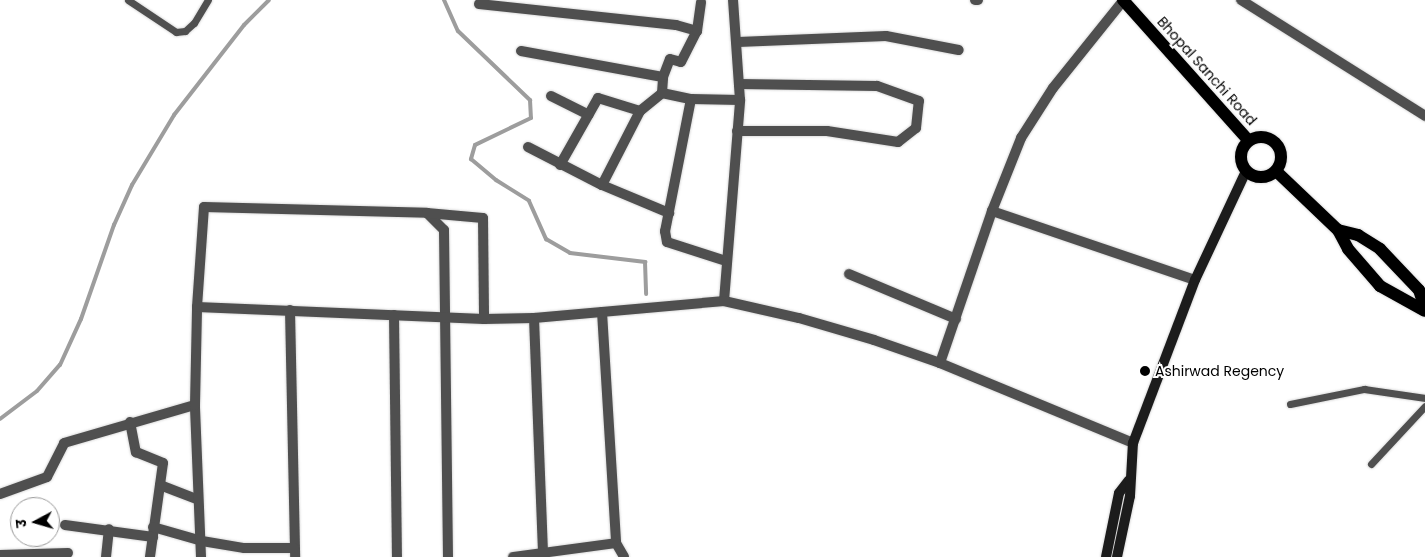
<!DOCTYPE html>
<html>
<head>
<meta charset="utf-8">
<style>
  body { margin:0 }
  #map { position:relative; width:1425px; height:557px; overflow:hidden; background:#fff; font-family:Poppins,"Noto Sans Devanagari",sans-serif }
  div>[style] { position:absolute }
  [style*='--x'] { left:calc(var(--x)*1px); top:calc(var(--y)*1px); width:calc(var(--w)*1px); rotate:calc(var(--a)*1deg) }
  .stream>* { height:4px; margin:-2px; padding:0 2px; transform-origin:2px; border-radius:2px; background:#9d9d9d }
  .roads { filter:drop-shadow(0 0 1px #dbdbdb) drop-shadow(0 0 1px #dbdbdb) }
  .lane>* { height:7px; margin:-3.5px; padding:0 3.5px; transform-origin:3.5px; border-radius:3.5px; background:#4f4f4f }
  .street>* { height:10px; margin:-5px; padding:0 5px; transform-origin:5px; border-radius:5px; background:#4f4f4f }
  .secondary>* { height:10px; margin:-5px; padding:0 5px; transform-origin:5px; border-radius:5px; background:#1c1c1c }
  .primary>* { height:12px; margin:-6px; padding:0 6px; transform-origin:6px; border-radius:6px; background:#000 }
  .primary>.ring { margin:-6px; padding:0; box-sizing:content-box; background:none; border:12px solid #000; border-radius:50% }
  .dots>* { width:14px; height:14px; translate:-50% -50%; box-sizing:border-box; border:2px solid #fff; border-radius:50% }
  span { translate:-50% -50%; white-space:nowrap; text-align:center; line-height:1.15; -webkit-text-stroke:4px #fff; paint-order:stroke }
  .street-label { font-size:14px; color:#000 }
  .poi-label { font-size:14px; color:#000 }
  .left { translate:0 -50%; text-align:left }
  .north { position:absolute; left:10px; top:497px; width:50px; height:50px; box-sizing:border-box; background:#fff; border:1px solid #999; border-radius:50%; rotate:264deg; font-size:14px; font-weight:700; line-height:20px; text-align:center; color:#000 }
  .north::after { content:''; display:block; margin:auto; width:18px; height:22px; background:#000; clip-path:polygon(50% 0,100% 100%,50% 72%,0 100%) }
</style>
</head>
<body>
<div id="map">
  <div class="stream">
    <i style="--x:444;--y:0;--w:34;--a:66"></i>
    <i style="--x:458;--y:31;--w:100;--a:43.8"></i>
    <i style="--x:530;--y:100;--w:18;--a:87"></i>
    <i style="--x:531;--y:118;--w:62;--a:154.3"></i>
    <i style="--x:475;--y:145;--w:15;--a:106"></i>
    <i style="--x:471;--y:159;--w:33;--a:40"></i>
    <i style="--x:496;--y:180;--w:39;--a:32"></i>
    <i style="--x:529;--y:201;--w:42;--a:65.9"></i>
    <i style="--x:546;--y:239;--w:28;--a:30"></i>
    <i style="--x:570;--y:253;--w:76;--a:6.8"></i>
    <i style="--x:645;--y:262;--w:32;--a:88"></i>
    <i style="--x:0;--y:419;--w:46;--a:-37.1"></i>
    <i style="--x:37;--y:391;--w:35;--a:-49"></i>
    <i style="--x:60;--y:365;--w:51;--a:-65.5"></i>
    <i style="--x:81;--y:319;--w:100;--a:-70.7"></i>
    <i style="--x:114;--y:225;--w:44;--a:-65.8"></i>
    <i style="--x:132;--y:185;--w:82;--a:-59"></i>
    <i style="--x:174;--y:115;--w:114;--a:-52.1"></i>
    <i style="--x:244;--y:25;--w:35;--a:-45"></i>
  </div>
  <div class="roads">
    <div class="lane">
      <i style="--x:128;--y:0;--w:58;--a:33.7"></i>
      <i style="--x:176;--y:32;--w:9;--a:-6"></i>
      <i style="--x:185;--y:31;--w:12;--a:-42"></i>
      <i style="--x:194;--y:23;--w:27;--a:-59"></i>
      <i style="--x:1290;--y:404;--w:76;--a:-11.5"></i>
      <i style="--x:1364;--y:389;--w:62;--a:8.4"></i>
      <i style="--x:1371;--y:464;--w:79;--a:-47"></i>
    </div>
    <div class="street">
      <i style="--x:975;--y:0;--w:3;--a:0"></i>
      <i style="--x:1241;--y:0;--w:218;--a:32.2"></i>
      <i style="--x:479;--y:4;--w:198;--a:6.1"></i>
      <i style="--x:676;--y:25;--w:22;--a:16"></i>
      <i style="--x:738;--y:42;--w:148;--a:-2.3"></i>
      <i style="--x:886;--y:36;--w:74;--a:10.9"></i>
      <i style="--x:521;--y:51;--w:144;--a:10.4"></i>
      <i style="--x:662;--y:93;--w:16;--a:-86"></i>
      <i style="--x:663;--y:77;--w:19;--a:-69"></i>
      <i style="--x:670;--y:59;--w:11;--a:15"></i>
      <i style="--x:681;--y:62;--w:35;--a:-63"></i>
      <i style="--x:697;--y:31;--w:29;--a:-82"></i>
      <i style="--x:551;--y:96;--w:42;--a:26.6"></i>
      <i style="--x:691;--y:99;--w:135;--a:101.1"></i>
      <i style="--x:665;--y:231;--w:11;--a:80"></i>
      <i style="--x:667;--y:242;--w:62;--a:17.9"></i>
      <i style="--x:737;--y:131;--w:90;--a:0"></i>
      <i style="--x:827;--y:131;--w:72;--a:8.8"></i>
      <i style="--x:898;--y:142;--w:23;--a:-38"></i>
      <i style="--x:916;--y:128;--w:27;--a:-84"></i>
      <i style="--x:919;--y:101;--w:45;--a:-160.3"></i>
      <i style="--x:877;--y:86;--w:138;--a:-179.2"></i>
      <i style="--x:528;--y:147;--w:83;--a:27.2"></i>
      <i style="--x:602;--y:185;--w:73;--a:22.7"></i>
      <i style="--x:560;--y:165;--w:77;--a:-60.4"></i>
      <i style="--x:598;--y:98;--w:44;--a:17.2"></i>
      <i style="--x:602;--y:185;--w:83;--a:-62.8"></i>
      <i style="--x:640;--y:111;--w:28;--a:-39"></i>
      <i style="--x:662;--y:93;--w:30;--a:12"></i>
      <i style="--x:691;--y:99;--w:49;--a:1.2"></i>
      <i style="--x:992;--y:211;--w:79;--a:-68.3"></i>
      <i style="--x:1021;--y:138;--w:59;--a:-57.4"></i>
      <i style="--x:1053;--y:88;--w:112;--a:-51.2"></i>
      <i style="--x:427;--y:213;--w:24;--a:45"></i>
      <i style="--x:444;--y:230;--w:327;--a:89.3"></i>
      <i style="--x:849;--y:274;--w:116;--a:22.8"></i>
      <i style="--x:724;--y:301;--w:202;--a:-85.4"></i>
      <i style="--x:740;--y:100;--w:100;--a:-94"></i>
      <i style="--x:197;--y:307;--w:287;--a:2.4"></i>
      <i style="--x:484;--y:319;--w:50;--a:-1.1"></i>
      <i style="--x:534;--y:318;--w:191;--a:-5.1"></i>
      <i style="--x:724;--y:301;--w:77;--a:12.8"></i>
      <i style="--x:799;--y:318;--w:78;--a:16.3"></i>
      <i style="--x:874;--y:340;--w:70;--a:19.2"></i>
      <i style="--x:940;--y:363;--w:209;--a:22.5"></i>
      <i style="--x:290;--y:310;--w:247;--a:88.8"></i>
      <i style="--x:602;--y:312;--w:231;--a:86.5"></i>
      <i style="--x:616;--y:543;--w:16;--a:60"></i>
      <i style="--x:394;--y:315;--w:242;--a:89.3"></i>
      <i style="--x:534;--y:318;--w:234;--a:87.8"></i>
      <i style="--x:940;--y:363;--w:161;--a:-71.1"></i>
      <i style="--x:992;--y:211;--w:214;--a:18.8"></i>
      <i style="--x:130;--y:422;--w:31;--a:79"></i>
      <i style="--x:136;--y:452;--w:29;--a:22"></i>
      <i style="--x:163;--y:463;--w:95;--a:97.9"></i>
      <i style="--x:160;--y:485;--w:40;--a:21"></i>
      <i style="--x:0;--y:494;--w:50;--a:-19.9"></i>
      <i style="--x:47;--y:477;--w:38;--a:-63"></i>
      <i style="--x:64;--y:443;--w:136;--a:-16.2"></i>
      <i style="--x:65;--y:525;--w:89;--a:7.8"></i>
      <i style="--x:153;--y:527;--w:51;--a:15.9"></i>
      <i style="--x:202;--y:541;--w:43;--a:9.5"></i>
      <i style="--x:244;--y:548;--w:50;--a:0"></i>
      <i style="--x:0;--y:555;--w:68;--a:-1.7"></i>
      <i style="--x:106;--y:557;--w:28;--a:-84"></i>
      <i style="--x:201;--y:557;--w:152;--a:-92.3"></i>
      <i style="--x:195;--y:405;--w:98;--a:-88.8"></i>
      <i style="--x:197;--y:307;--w:100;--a:-86"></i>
      <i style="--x:204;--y:207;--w:223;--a:1.5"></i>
      <i style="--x:427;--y:213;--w:56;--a:5.1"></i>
      <i style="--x:483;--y:218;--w:101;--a:89.4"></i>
      <i style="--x:513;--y:557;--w:104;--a:-7.7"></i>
    </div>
    <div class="secondary">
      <i style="--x:1106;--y:557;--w:65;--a:-78.5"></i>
      <i style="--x:1119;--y:493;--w:16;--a:-52"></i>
      <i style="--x:1117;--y:557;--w:62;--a:-78"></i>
      <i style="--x:1130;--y:496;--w:53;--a:-86.8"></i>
      <i style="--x:1133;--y:443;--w:174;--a:-69.2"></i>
      <i style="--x:1195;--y:280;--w:120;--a:-64.9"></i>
    </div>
    <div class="primary">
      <i style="--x:1123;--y:0;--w:188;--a:48.2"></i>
      <i class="ring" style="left:1241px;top:137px;width:28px;height:28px"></i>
      <i style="--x:1276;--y:171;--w:86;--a:43.6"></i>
      <i style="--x:1338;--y:230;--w:21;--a:62"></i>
      <i style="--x:1348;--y:249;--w:49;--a:49.1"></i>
      <i style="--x:1380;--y:286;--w:51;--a:29.1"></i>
      <i style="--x:1338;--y:230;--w:21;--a:14"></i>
      <i style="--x:1358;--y:235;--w:26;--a:32"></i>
      <i style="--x:1380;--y:249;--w:57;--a:46.4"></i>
      <i style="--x:1419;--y:290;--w:19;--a:72"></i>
    </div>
  </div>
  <div class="dots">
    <i style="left:1145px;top:371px;background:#000"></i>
  </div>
  <div class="street-label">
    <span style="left:1207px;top:71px;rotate:48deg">Bhopal Sanchi Road</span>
  </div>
  <div class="poi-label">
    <span class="left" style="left:1155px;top:371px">Ashirwad Regency</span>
  </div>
  <div class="north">उ</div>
</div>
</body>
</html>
